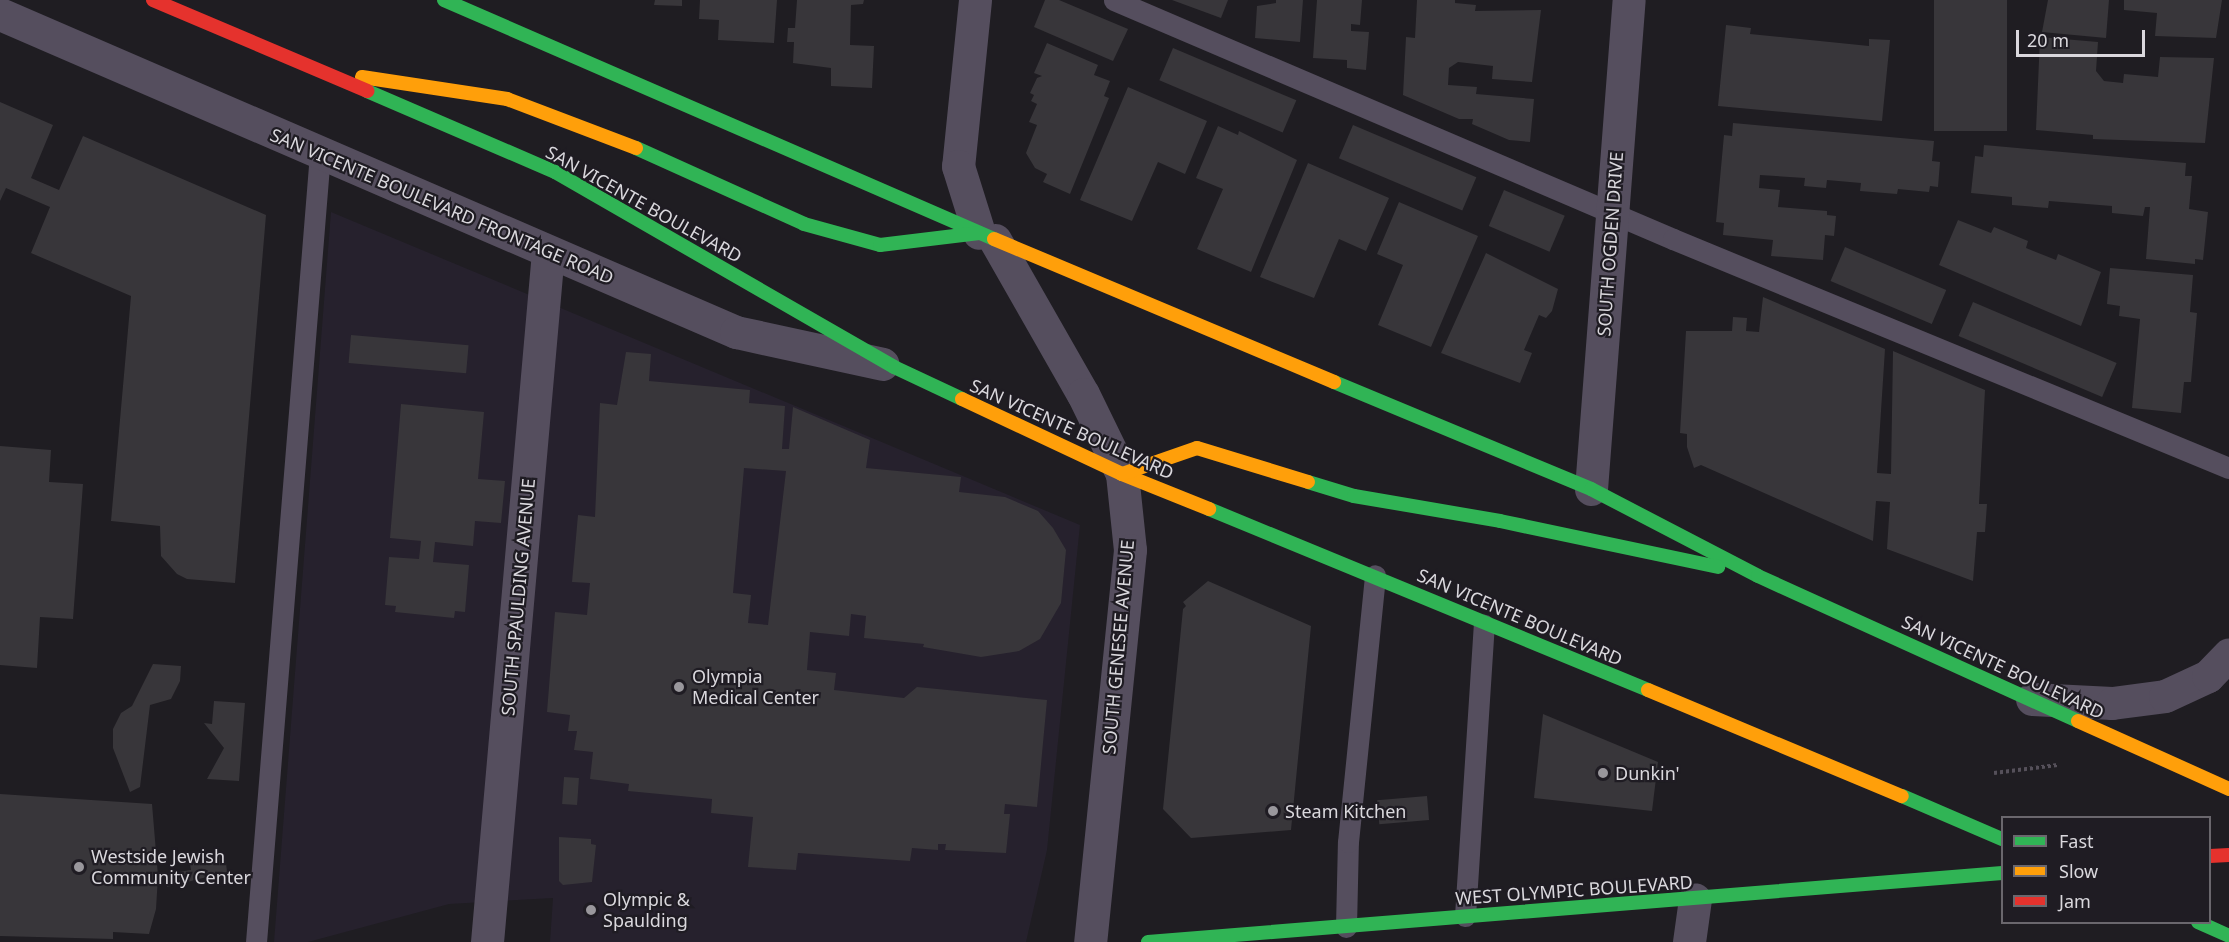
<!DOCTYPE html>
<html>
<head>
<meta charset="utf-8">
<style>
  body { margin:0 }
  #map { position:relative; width:2229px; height:942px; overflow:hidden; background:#1f1d22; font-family:"Noto Sans",sans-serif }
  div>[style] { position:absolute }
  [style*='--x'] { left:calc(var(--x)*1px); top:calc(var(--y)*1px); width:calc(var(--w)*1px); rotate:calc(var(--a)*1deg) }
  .built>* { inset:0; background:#26212d }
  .building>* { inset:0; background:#38363a; transform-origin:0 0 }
  .path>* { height:4px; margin-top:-2px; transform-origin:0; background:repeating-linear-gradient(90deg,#55505a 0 3px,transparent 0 6px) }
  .lane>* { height:21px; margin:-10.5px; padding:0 10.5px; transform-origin:10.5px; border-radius:10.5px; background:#554e5e }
  .street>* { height:33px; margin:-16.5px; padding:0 16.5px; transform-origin:16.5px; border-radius:16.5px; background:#554e5e }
  .fast>* { height:14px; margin:-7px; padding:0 7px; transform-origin:7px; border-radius:7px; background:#30b455 }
  .slow>* { height:14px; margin:-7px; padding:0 7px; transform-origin:7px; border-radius:7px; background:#ff9f0a }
  .jam>* { height:14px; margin:-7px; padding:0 7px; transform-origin:7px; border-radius:7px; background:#e5322d }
  .dots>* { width:16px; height:16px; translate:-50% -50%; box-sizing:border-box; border:3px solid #1f1c23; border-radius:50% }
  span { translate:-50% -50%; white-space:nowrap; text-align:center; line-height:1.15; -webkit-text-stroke:4.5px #1f1c23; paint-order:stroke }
  .street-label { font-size:18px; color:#dad8dd }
  .poi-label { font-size:18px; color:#dad8dd }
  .left { translate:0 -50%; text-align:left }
  .legend { position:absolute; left:2001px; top:816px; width:210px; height:108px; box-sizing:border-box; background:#1f1c23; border:2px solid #6a676d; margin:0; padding:8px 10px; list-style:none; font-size:18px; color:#dad8dd }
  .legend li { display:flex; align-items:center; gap:12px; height:30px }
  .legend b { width:30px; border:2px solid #6a676d }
  .scale { position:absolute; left:2016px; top:30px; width:129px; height:27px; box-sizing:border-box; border:3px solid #dad8dd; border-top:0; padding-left:8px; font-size:18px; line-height:21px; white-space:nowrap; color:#dad8dd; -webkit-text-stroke:4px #1f1c23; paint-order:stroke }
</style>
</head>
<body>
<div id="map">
  <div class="built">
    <i style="clip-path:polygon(331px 212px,1080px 525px,1047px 850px,1026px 942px,550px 942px,553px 898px,449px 904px,308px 942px,274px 942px)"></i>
  </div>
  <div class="building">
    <i style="clip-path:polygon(655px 0,682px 0,682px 6px,654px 5px)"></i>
    <i style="clip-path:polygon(700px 0,777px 0,774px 43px,718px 40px,719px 20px,699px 19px)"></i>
    <i style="clip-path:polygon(797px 0,864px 0,863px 4px,851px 5px,850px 45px,874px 46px,872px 88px,831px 86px,831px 68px,793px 63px,794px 42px,787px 42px,788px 28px,795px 28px)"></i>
    <i style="clip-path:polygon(1045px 0,1059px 0,1128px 29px,1113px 61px,1034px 27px)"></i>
    <i style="clip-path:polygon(1172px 0,1228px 0,1221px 18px)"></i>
    <i style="clip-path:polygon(1276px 0,1303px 0,1300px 42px,1255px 38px,1257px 6px,1276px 3px)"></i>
    <i style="clip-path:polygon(1317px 0,1362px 0,1360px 25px,1351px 24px,1351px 31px,1369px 32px,1366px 70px,1347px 68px,1347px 60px,1313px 58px)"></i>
    <i style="clip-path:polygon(1417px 0,1455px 0,1455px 3px,1476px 5px,1475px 11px,1541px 10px,1532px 82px,1492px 79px,1493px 66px,1458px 62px,1449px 68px,1448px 85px,1477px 87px,1476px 94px,1534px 99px,1530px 142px,1509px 140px,1472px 124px,1473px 119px,1459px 119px,1403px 95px,1406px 37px,1415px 38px)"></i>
    <i style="left:1934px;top:0;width:73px;height:131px"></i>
    <i style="clip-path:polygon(2048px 0,2109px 0,2106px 38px,2042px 32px)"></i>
    <i style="clip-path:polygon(2124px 0,2222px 0,2216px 38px,2155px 36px,2157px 13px,2124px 10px)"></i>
    <i style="clip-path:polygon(1726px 25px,1751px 28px,1750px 34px,1869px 46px,1869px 39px,1890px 40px,1882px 121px,1718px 106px)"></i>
    <i style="clip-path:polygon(2040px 37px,2098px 42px,2096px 71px,2104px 81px,2123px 83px,2124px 74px,2158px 77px,2160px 57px,2214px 58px,2205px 143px,2093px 139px,2093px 135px,2036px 130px)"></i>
    <i style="clip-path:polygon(1047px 43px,1098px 65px,1094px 75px,1110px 81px,1104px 96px,1109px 98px,1070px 194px,1043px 182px,1047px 174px,1035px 168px,1026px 153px,1037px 125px,1029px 122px,1037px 104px,1031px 101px,1034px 95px,1030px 93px,1037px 78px,1042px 76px,1034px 73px)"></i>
    <i style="left:1173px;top:48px;width:134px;height:35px;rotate:23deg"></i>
    <i style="clip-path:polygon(1128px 87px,1207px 121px,1185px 174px,1158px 162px,1132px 221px,1080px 200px)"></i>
    <i style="clip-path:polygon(0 102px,53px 125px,31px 178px,59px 190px,83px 136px,266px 215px,235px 583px,187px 579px,177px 574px,161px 556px,160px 526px,111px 521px,131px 296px,31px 253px,50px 207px,6px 188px,0 201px)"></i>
    <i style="clip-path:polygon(1733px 123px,1934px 141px,1932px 161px,1940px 162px,1938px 187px,1930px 186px,1929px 192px,1898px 189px,1897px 194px,1860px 191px,1861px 183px,1827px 180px,1826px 188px,1804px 186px,1805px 178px,1760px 175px,1759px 188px,1780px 190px,1778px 207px,1827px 211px,1827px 215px,1836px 216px,1834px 236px,1825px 235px,1823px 260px,1771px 256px,1773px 240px,1723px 235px,1724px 223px,1716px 222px,1724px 135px,1732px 136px)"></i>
    <i style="left:1353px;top:125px;width:134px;height:36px;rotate:23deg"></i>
    <i style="clip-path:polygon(1218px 126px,1238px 135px,1239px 131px,1297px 160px,1251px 272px,1197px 249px,1223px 189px,1196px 178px)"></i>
    <i style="clip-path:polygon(1984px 145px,2186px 163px,2185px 176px,2192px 176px,2189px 209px,2208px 212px,2203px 260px,2195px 259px,2195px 264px,2146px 259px,2150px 207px,2145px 207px,2143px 216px,2112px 213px,2112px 206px,2049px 201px,2048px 208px,2012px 205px,2012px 197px,1971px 193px,1975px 156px,1983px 157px)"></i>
    <i style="clip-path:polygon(1308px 163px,1389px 198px,1366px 251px,1339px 239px,1314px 298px,1260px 277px)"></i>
    <i style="left:1504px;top:190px;width:66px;height:39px;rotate:23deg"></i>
    <i style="clip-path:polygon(1399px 202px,1478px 236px,1431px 347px,1378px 325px,1403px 265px,1377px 254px)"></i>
    <i style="clip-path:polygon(1958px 220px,1991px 233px,1994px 227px,2028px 241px,2026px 248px,2056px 260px,2058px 254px,2101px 272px,2081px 326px,1939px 265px)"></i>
    <i style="left:1845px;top:247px;width:110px;height:37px;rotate:23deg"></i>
    <i style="clip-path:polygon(1486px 253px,1558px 289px,1552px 311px,1546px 318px,1539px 315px,1524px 350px,1532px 353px,1520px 383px,1441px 353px)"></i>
    <i style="clip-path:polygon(2110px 268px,2193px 275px,2190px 312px,2197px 313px,2191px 382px,2184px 382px,2181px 413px,2132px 408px,2140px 319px,2119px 316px,2120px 306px,2107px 304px)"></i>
    <i style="clip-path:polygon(1763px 297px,1885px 349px,1877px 473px,1891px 474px,1893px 351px,1985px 390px,1979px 504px,1987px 504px,1985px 532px,1977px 532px,1973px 581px,1887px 549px,1890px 502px,1876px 501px,1873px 541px,1701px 465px,1694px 468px,1687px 447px,1687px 434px,1680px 433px,1686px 331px,1732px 331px,1733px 317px,1747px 318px,1746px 331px,1759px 332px)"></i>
    <i style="left:1973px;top:302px;width:156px;height:37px;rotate:23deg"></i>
    <i style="left:351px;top:335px;width:118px;height:28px;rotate:5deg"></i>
    <i style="clip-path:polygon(evenodd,626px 352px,651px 354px,649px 381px,750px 390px,749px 403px,785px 406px,782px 449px,789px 449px,793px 407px,870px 440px,866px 468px,961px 477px,959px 492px,1005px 497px,1038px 511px,1053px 528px,1066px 550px,1061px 603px,1040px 639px,1019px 651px,981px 657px,923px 647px,924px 644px,864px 638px,866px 616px,851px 614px,849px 636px,810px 632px,807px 670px,836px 673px,834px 690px,904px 698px,917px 687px,1047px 700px,1037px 807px,1005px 804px,1004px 814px,1010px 814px,1006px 853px,945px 850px,946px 844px,938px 844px,938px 850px,912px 848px,910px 861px,798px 853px,796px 870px,748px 867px,753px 817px,711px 813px,712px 799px,628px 791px,629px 784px,590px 779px,593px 752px,574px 750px,577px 731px,568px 731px,570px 715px,547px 712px,555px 612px,587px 615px,590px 583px,572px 582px,578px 515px,595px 517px,600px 403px,617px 405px,626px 352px,744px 468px,786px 471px,768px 625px,748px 623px,751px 595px,733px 593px,744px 468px)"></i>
    <i style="clip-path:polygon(401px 404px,484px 412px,478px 479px,505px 481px,501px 523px,475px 521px,473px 546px,435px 542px,433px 562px,469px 565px,465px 612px,455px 611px,454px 618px,395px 612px,396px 606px,385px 605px,389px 557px,419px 559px,421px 541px,390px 538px)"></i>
    <i style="clip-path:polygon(0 446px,51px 450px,49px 482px,83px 484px,73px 619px,40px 617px,37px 668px,0 665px)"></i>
    <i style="clip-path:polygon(1208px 581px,1311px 626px,1291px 830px,1191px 838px,1163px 809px,1183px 609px,1186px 606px,1183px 602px)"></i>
    <i style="clip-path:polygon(153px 664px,181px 666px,180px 681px,171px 699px,150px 705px,140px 787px,130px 792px,113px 748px,113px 729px,121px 713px,132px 706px)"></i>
    <i style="clip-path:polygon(214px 701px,245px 703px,239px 781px,207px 779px,224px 748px,204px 723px,212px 724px)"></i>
    <i style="clip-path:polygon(1543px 714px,1658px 762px,1652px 811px,1534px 798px)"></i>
    <i style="left:564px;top:777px;width:15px;height:27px;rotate:4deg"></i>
    <i style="clip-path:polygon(0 794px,152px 804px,158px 876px,156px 909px,149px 934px,113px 932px,113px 939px,0 936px)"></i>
    <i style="left:1427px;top:796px;width:24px;height:50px;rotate:85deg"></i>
    <i style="clip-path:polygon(559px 837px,591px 839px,591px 844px,596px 845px,592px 882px,563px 885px,559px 881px)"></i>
    <i style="clip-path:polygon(225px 854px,227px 872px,167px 887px,165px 874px,191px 870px,190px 864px)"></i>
  </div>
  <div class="path">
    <i style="--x:1994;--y:773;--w:64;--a:-7.1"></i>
  </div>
  <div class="lane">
    <i style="--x:1114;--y:0;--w:608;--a:23.15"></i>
    <i style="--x:1673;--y:239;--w:601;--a:22.39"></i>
    <i style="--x:1465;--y:916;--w:292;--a:-86.3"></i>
    <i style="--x:1346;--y:927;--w:85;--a:-88.7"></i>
    <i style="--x:1348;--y:842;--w:268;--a:-84.2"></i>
    <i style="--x:256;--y:942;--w:792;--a:-85.36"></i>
  </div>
  <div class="street">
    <i style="--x:975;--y:0;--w:167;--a:95.8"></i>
    <i style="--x:958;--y:166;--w:70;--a:72.6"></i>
    <i style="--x:0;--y:14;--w:802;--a:23.37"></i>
    <i style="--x:736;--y:332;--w:150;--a:12.3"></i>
    <i style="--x:995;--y:240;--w:177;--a:60.3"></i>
    <i style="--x:1083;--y:394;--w:89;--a:64"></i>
    <i style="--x:1122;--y:474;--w:76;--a:84"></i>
    <i style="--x:1130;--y:550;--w:394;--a:95.8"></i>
    <i style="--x:1591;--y:489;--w:490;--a:-85.6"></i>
    <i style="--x:2032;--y:699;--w:80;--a:2.9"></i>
    <i style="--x:2112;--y:703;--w:53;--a:-7.5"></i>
    <i style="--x:2165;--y:696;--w:47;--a:-24.9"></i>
    <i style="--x:2208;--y:676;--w:30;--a:-46"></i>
    <i style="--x:487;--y:942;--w:693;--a:-84.95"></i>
    <i style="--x:1689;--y:942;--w:43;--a:-82.1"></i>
  </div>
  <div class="fast">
    <i style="--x:444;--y:0;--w:600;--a:23.49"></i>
    <i style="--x:367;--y:91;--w:205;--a:23.3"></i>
    <i style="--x:555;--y:172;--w:391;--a:29.9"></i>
    <i style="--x:894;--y:367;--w:75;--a:25.2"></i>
    <i style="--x:636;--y:148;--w:184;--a:24.3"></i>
    <i style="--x:804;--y:224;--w:79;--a:15.4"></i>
    <i style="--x:880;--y:245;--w:100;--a:-6.9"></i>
    <i style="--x:1334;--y:382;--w:278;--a:22.6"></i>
    <i style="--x:1591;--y:489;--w:188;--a:27.5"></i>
    <i style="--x:1758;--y:576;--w:351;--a:24.4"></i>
    <i style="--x:1308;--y:482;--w:48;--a:16.9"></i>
    <i style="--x:1354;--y:496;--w:148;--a:9.7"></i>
    <i style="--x:1500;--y:521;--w:223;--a:11.9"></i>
    <i style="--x:1209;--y:509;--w:475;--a:22.4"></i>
    <i style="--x:1902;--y:796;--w:109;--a:23.3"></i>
    <i style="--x:2198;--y:922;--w:34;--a:24"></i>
    <i style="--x:1148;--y:942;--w:857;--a:-4.62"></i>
  </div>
  <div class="slow">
    <i style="--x:362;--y:77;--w:147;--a:8.6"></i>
    <i style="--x:507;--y:99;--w:138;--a:20.8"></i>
    <i style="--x:994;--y:239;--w:369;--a:22.8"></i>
    <i style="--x:962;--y:399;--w:177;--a:25.1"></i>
    <i style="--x:1122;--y:474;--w:94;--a:21.9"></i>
    <i style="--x:1122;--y:474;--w:79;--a:-19.1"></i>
    <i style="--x:1197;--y:448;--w:116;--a:17"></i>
    <i style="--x:1648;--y:690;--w:275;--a:22.7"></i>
    <i style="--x:2078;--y:721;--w:166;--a:24.2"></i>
  </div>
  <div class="jam">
    <i style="--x:153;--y:0;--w:233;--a:23"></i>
    <i style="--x:2210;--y:856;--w:19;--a:-3"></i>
  </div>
  <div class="dots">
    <i style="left:679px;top:687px;background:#99979c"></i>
    <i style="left:1603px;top:773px;background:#99979c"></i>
    <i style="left:1273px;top:811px;background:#99979c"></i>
    <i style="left:79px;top:867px;background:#99979c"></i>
    <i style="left:591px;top:910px;background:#99979c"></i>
  </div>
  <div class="street-label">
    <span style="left:644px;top:204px;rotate:29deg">SAN VICENTE BOULEVARD</span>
    <span style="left:442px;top:206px;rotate:23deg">SAN VICENTE BOULEVARD FRONTAGE ROAD</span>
    <span style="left:1610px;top:244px;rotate:-86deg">SOUTH OGDEN DRIVE</span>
    <span style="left:1072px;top:429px;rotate:24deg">SAN VICENTE BOULEVARD</span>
    <span style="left:518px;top:597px;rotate:-85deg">SOUTH SPAULDING AVENUE</span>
    <span style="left:1520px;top:617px;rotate:23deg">SAN VICENTE BOULEVARD</span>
    <span style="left:1118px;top:647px;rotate:-85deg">SOUTH GENESEE AVENUE</span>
    <span style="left:2003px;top:667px;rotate:25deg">SAN VICENTE BOULEVARD</span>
    <span style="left:1574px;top:890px;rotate:-4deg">WEST OLYMPIC BOULEVARD</span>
  </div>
  <div class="poi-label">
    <span class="left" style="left:692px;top:687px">Olympia<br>Medical Center</span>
    <span class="left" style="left:1615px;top:773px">Dunkin'</span>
    <span class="left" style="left:1285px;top:811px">Steam Kitchen</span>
    <span class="left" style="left:91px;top:867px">Westside Jewish<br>Community Center</span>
    <span class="left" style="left:603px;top:910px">Olympic &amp;<br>Spaulding</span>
  </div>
  <ul class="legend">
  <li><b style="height:8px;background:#30b455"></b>Fast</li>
  <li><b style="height:8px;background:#ff9f0a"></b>Slow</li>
  <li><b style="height:8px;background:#e5322d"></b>Jam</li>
  </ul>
  <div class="scale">20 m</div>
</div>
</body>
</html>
